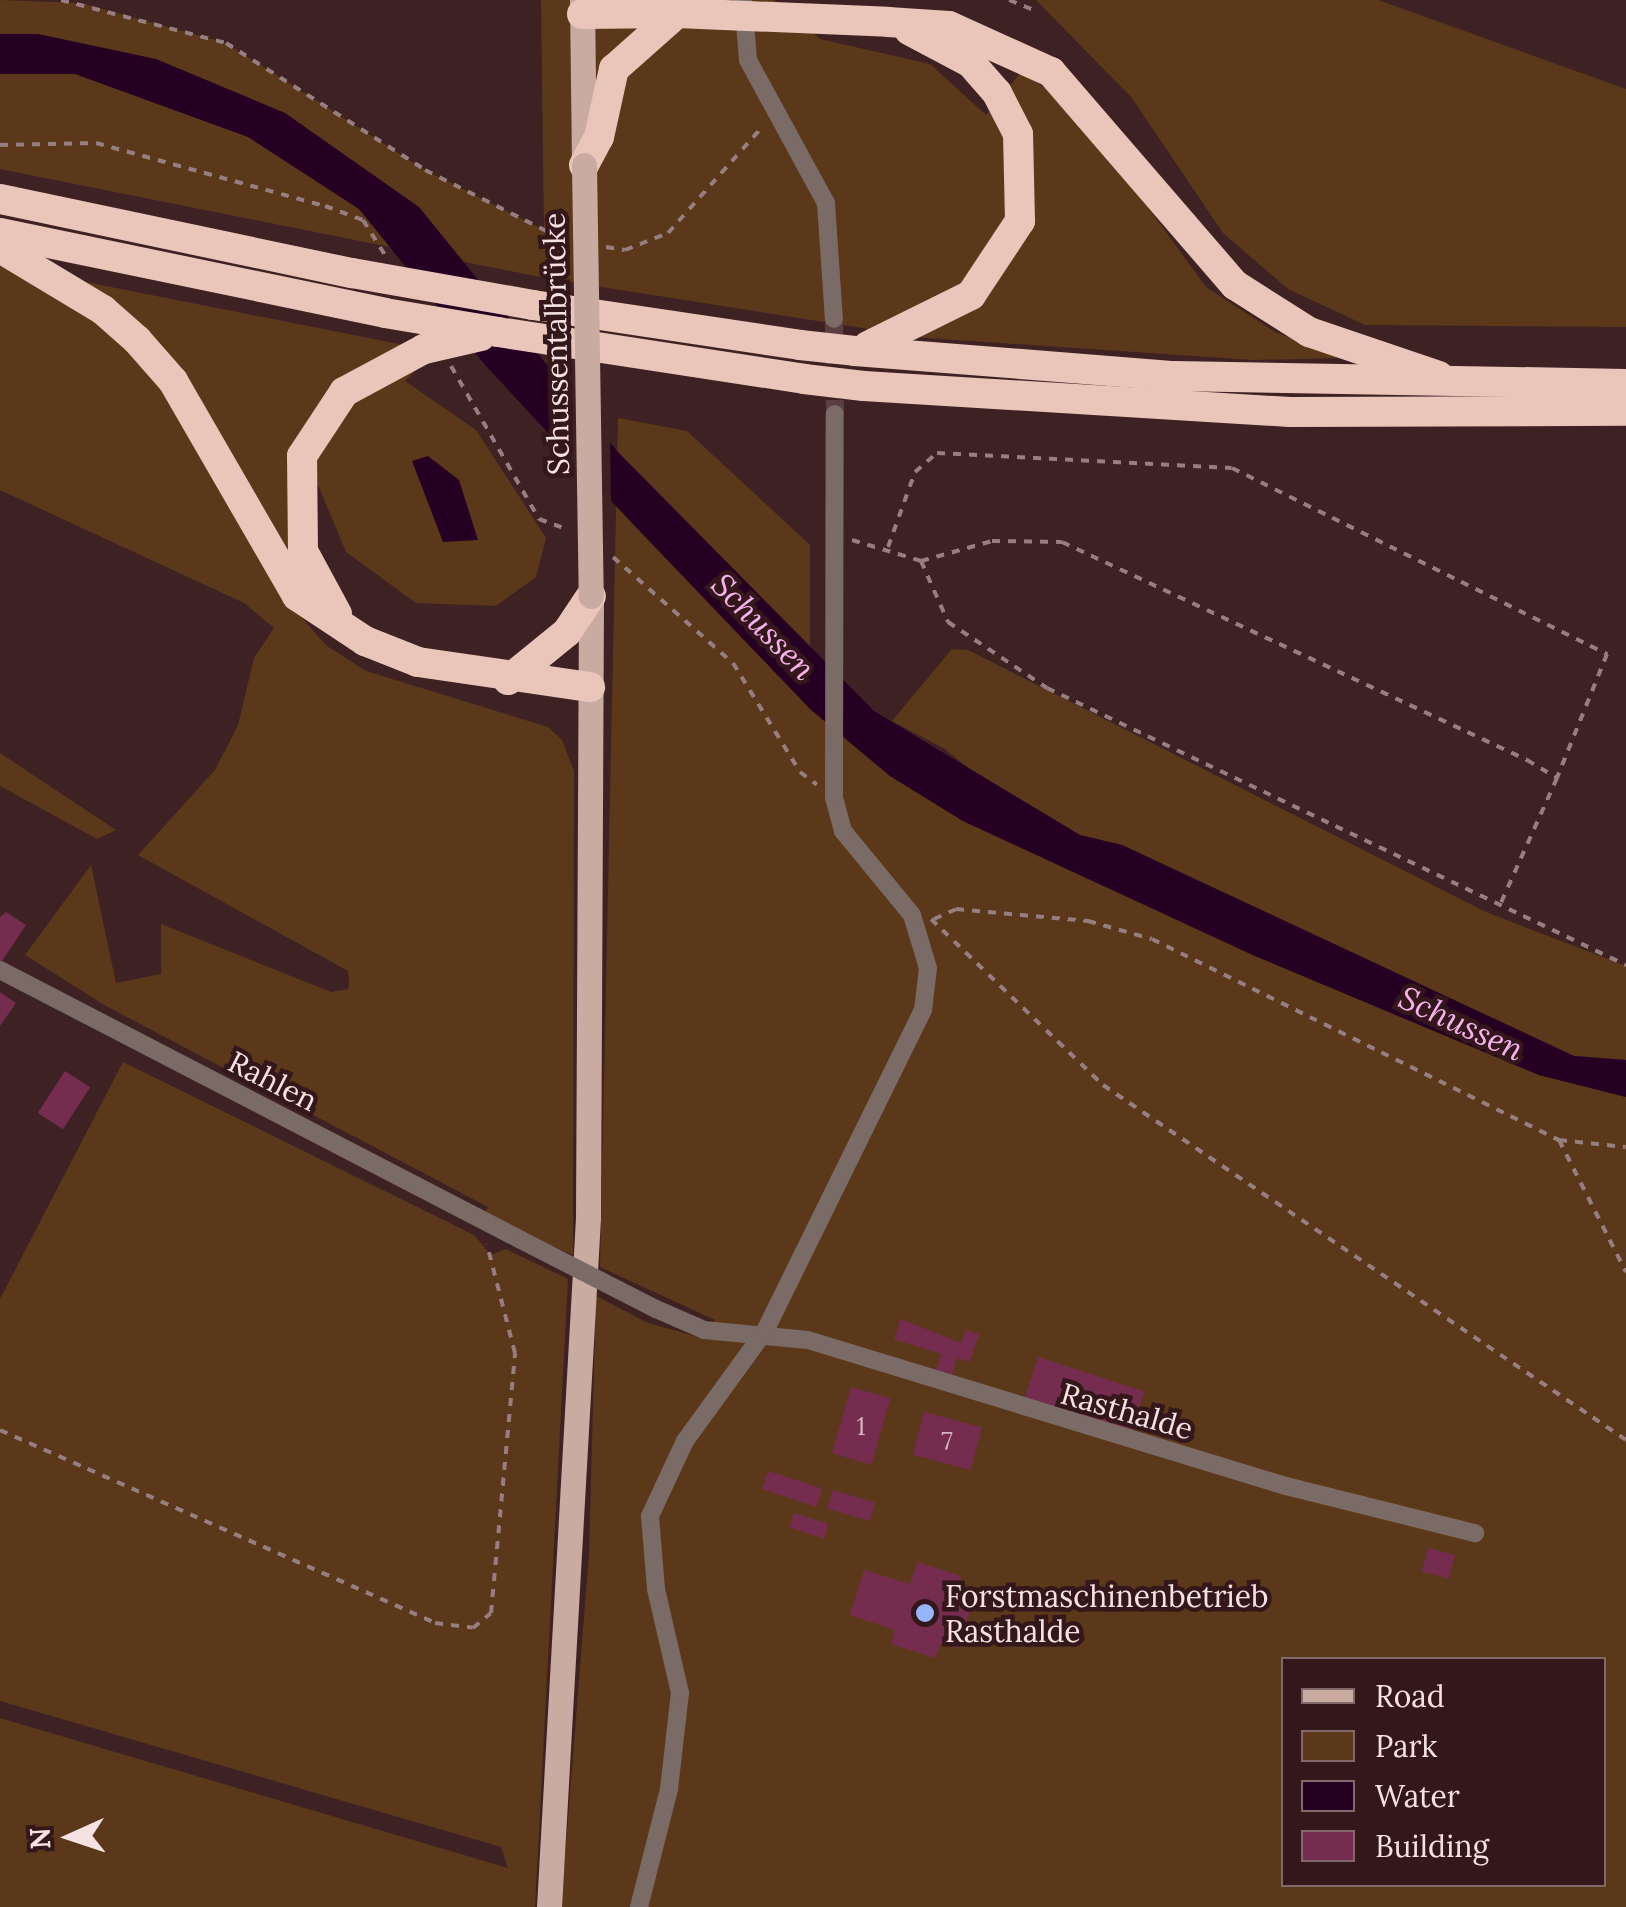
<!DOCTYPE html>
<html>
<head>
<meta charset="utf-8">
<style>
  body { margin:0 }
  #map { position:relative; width:1626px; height:1907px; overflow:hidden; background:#3e2123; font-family:Lora,serif }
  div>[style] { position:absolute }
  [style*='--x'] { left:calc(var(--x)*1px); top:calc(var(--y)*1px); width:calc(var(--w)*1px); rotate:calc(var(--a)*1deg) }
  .green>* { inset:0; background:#5b381a }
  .water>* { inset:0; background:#250023 }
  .pier>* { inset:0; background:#3e2123 }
  .building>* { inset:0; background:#752c4f; transform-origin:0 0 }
  .street-tunnel>* { height:18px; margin-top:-9px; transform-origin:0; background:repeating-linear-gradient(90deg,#5a3e40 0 18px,transparent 0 27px) }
  .path>* { height:4px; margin-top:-2px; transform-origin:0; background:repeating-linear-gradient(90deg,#977e80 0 8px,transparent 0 16px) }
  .street>* { height:18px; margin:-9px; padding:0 9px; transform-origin:9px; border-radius:9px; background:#7a6b67 }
  .primary>* { height:25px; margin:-12.5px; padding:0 12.5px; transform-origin:12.5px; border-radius:12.5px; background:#caaba2 }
  .highway>* { height:30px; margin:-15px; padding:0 15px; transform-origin:15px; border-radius:15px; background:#eac5ba }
  .street-bridge>* { height:18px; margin:-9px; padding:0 9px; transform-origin:9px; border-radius:9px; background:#7a6b67 }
  .primary-bridge>* { height:25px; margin:-12.5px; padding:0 12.5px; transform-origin:12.5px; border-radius:12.5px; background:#caaba2 }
  .highway-bridge>* { height:30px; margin:-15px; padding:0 15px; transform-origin:15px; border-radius:15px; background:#eac5ba }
  .dots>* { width:28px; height:28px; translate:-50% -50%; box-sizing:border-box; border:5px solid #33171a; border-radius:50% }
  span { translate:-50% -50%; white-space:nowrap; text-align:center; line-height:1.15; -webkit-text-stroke:9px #33171a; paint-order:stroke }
  .number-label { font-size:25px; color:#d6b4be }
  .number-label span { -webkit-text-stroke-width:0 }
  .street-label { font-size:30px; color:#f7e2e3 }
  .poi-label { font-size:30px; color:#f7e2e3 }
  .left { translate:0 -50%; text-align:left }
  .water-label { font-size:32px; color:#f7b1ee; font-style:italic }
  .legend { position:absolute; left:1281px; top:1657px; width:325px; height:230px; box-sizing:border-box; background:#33171a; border:2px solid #81686a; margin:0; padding:12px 18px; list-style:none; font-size:30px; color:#f7e2e3 }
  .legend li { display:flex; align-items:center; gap:20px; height:50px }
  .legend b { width:50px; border:2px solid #81686a }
  .north { position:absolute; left:20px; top:1787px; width:100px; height:100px; -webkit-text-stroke:8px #33171a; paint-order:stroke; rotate:267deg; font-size:28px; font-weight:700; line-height:40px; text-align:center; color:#f7e2e3 }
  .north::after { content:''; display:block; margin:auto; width:35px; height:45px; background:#f7e2e3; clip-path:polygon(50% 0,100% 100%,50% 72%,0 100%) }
</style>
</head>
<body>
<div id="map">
  <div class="green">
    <i style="clip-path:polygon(0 0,81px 3px,226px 43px,425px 170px,544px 230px,541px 0,774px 0,820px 39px,930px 64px,986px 115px,1021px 72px,1047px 89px,1139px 195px,1206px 287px,1275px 332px,1344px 358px,1253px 360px,926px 338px,545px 278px,0 169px)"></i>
    <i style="clip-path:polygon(1036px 0,1378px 0,1626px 89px,1626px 327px,1365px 325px,1288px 289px,1223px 233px,1132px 98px)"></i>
    <i style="clip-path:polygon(0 265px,424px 349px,321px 420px,285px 599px,327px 646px,366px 671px,548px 727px,562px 740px,574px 771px,573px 1255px,498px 1223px,484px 1214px,488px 1207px,106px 1006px,25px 955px,91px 865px,116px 983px,161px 974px,161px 924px,331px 992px,348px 989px,349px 981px,348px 971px,138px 855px,215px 770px,238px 725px,254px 658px,274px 628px,244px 603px,0 490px)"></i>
    <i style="clip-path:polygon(417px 369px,405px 381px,476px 430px,546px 538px,536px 577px,496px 606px,416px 603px,346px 552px,318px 485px,309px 491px,321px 439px,349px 403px)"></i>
    <i style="clip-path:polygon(evenodd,618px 418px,687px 431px,810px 545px,810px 709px,890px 776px,963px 821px,1255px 956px,1539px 1075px,1626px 1097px,1626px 1907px,561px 1907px,589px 1554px,596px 1296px,648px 1323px,709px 1340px,715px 1320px,600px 1267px,618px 418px,1284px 1660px,1604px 1660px,1604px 1884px,1284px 1884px,1284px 1660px)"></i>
    <i style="clip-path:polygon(952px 649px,968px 650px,1486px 912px,1626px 966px,1626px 1060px,1574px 1056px,1122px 845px,1080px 835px,987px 783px,945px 749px,892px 721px)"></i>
    <i style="clip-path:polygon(0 753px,116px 830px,97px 839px,0 786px)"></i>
    <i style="clip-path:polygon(123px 1062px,474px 1235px,491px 1255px,506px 1249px,568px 1279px,535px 1907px,0 1907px,0 1718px,508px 1868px,501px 1847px,0 1701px,0 1299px)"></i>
  </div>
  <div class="water">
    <i style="clip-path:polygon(0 34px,38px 34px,156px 59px,285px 113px,419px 207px,617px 451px,874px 711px,1080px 835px,1122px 845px,1574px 1056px,1626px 1060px,1626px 1097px,1539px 1075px,1255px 956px,963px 821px,890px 776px,810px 709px,630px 521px,486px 366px,359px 209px,248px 137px,75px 74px,0 74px)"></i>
    <i style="clip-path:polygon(428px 456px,459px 480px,478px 540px,443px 542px,412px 461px)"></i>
  </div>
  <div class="pier">
    <i style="clip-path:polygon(562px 376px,610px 434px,611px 507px,563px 456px)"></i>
  </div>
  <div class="building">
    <i style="clip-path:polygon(6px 912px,26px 925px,0 964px,0 917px)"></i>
    <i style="clip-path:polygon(0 992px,16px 1003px,0 1026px)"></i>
    <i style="left:65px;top:1071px;width:30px;height:50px;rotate:33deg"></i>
    <i style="clip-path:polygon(901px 1319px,961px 1343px,965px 1330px,979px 1334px,970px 1362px,957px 1358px,951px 1378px,935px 1373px,941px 1354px,894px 1339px)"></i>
    <i style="left:1038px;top:1357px;width:112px;height:43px;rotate:18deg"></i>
    <i style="left:851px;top:1387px;width:41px;height:69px;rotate:16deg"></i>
    <i style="left:924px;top:1412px;width:60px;height:44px;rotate:15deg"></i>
    <i style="left:768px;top:1471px;width:57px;height:19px;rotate:18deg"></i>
    <i style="left:833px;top:1490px;width:44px;height:19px;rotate:17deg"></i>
    <i style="left:794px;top:1513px;width:36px;height:15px;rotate:18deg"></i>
    <i style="left:1428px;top:1548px;width:28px;height:24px;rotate:15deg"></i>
    <i style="clip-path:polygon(917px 1562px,961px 1576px,955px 1596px,973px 1601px,958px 1648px,940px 1643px,935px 1658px,891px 1644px,895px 1630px,850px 1615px,864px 1570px,910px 1584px)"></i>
  </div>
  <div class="street-tunnel">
    <i style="--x:834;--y:319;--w:95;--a:89.4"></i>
  </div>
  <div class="path">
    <i style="--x:61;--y:0;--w:171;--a:14.6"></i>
    <i style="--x:226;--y:43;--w:236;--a:32.5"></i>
    <i style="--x:425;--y:170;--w:153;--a:26.7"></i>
    <i style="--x:1009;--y:0;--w:31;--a:22"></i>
    <i style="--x:0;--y:145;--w:96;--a:-1.2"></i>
    <i style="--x:96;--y:143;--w:238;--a:15.4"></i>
    <i style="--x:325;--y:206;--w:40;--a:20.2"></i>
    <i style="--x:363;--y:220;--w:41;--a:57.8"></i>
    <i style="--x:606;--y:247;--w:19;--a:9"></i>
    <i style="--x:625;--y:250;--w:46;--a:-21.6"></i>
    <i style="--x:668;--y:233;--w:144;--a:-48.4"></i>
    <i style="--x:451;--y:366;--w:177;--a:60.1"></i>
    <i style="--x:539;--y:519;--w:30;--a:20"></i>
    <i style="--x:852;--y:540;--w:72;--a:16.9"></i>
    <i style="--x:921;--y:561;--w:67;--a:66.1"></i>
    <i style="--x:948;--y:622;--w:119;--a:33.7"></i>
    <i style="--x:1047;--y:688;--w:642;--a:25.57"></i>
    <i style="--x:888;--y:547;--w:80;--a:-70.2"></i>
    <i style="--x:915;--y:472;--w:29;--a:-41"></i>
    <i style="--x:937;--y:453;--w:295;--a:2.9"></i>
    <i style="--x:1232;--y:468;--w:419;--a:26.4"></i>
    <i style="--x:1607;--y:654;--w:134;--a:112"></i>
    <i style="--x:613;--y:557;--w:160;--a:41.5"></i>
    <i style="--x:733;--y:663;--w:128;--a:58.4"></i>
    <i style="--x:800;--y:772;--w:21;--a:37"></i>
    <i style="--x:921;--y:561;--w:74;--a:-15.7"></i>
    <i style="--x:992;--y:541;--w:70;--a:0.8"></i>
    <i style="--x:1062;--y:542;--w:514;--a:25.12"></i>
    <i style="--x:1527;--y:760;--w:35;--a:31"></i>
    <i style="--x:1557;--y:778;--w:141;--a:114.2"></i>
    <i style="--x:931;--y:919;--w:239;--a:44"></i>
    <i style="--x:1103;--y:1085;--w:632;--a:34.17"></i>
    <i style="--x:934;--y:919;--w:24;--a:-24"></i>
    <i style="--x:956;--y:909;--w:133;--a:5.2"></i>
    <i style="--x:1088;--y:921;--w:66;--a:15.7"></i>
    <i style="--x:1152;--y:939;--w:454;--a:26.3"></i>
    <i style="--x:1559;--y:1140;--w:67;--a:6"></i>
    <i style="--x:1559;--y:1140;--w:148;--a:63.1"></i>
    <i style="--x:0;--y:1430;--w:476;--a:23.9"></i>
    <i style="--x:435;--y:1623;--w:38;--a:7"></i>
    <i style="--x:473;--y:1628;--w:23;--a:-40"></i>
    <i style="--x:491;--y:1613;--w:261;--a:-84.7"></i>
    <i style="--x:515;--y:1353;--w:112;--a:-104.5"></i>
  </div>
  <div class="street">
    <i style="--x:743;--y:0;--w:60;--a:85.2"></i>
    <i style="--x:748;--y:60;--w:163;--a:61.4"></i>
    <i style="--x:826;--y:203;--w:116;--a:86.1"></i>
    <i style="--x:0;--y:970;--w:587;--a:27.39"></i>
    <i style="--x:656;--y:1309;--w:52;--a:23.6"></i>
    <i style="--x:704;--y:1330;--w:104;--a:5.5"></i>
    <i style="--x:808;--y:1340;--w:500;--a:17"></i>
    <i style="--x:1286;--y:1486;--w:195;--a:14"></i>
    <i style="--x:639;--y:1907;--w:122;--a:-75.7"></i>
    <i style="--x:669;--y:1789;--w:97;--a:-83.5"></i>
    <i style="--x:680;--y:1693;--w:107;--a:-103"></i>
    <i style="--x:656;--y:1589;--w:73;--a:-94.7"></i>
    <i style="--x:650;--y:1516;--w:83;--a:-65"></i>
    <i style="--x:685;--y:1441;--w:136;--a:-54"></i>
    <i style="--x:765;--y:1331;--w:358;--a:-63.8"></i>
    <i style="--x:923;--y:1010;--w:42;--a:-83.2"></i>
    <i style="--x:928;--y:968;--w:55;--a:-106.8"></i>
    <i style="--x:912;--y:915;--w:109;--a:-129.4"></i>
    <i style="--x:843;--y:831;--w:34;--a:-105"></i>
    <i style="--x:834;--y:798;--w:384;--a:-89.9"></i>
  </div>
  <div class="primary">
    <i style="--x:582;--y:0;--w:165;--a:89.3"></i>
    <i style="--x:549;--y:1907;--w:691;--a:-86.76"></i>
    <i style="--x:588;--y:1217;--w:621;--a:-89.72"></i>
  </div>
  <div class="highway">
    <i style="--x:582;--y:14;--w:95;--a:-0.6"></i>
    <i style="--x:888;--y:22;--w:61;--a:3.8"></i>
    <i style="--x:949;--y:26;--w:112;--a:24.3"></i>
    <i style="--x:1051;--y:72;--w:281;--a:49.2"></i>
    <i style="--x:1235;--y:285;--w:88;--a:32.4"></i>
    <i style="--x:1309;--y:332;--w:137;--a:18.7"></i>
    <i style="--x:584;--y:165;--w:32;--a:-62"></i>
    <i style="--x:599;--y:137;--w:70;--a:-77.6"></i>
    <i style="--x:614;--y:69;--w:84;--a:-41.6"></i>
    <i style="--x:0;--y:199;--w:360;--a:11.9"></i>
    <i style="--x:0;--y:233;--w:393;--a:11.7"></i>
    <i style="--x:0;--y:248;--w:120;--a:31"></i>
    <i style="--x:103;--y:310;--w:45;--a:41.4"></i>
    <i style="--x:137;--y:340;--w:55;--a:48.7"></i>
    <i style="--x:173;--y:381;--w:248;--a:60"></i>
    <i style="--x:297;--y:596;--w:82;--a:33.5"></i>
    <i style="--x:365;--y:641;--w:57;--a:21.6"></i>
    <i style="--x:418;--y:662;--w:174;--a:8.3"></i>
    <i style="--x:533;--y:305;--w:270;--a:8.5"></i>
    <i style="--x:498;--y:332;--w:310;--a:8.7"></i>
    <i style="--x:868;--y:346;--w:115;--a:-26.3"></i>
    <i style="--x:971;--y:295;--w:89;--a:-56.5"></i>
    <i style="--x:1020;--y:221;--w:87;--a:-91.3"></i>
    <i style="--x:1018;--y:134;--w:46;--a:-117.1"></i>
    <i style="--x:997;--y:93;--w:40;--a:-131"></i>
    <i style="--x:971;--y:63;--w:70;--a:-152"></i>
    <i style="--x:855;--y:351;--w:320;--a:4.5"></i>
    <i style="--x:1174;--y:376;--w:452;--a:1"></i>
    <i style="--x:864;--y:386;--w:427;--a:3.5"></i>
    <i style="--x:1290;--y:412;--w:336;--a:-0.2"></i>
    <i style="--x:337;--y:614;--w:72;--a:-118.4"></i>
    <i style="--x:303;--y:551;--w:95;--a:-90.6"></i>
    <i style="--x:302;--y:456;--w:77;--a:-56.7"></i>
    <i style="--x:344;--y:392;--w:91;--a:-28.3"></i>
    <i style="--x:508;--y:680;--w:76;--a:-39.1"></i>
    <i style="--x:567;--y:632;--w:43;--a:-56.3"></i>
  </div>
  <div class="street-bridge">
    <i style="--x:521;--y:1240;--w:152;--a:27.1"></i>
  </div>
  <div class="primary-bridge">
    <i style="--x:584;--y:165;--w:431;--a:89.1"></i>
  </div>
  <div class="highway-bridge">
    <i style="--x:677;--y:13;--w:211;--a:2.4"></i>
    <i style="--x:352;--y:273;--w:184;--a:10"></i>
    <i style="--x:385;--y:313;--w:115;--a:9.5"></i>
    <i style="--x:800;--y:345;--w:55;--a:6.2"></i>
    <i style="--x:424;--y:349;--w:58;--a:-12.8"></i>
    <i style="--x:804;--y:379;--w:60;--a:6.7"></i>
  </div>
  <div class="dots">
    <i style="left:925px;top:1613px;background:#95b6fd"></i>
  </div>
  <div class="number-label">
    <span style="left:861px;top:1426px">1</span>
    <span style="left:947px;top:1441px">7</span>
  </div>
  <div class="street-label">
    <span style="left:556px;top:344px;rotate:-91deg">Schussentalbrücke</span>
    <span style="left:273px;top:1081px;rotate:27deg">Rahlen</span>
    <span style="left:1127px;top:1411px;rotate:16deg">Rasthalde</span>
  </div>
  <div class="poi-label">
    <span class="left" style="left:945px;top:1613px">Forstmaschinenbetrieb<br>Rasthalde</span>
  </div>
  <div class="water-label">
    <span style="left:763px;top:627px;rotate:46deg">Schussen</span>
    <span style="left:1461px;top:1024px;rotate:25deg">Schussen</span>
  </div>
  <ul class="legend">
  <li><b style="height:12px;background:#caaba2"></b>Road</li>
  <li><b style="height:28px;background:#5b381a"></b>Park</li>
  <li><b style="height:28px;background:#250023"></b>Water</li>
  <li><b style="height:28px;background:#752c4f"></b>Building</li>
  </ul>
  <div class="north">N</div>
</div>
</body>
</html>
